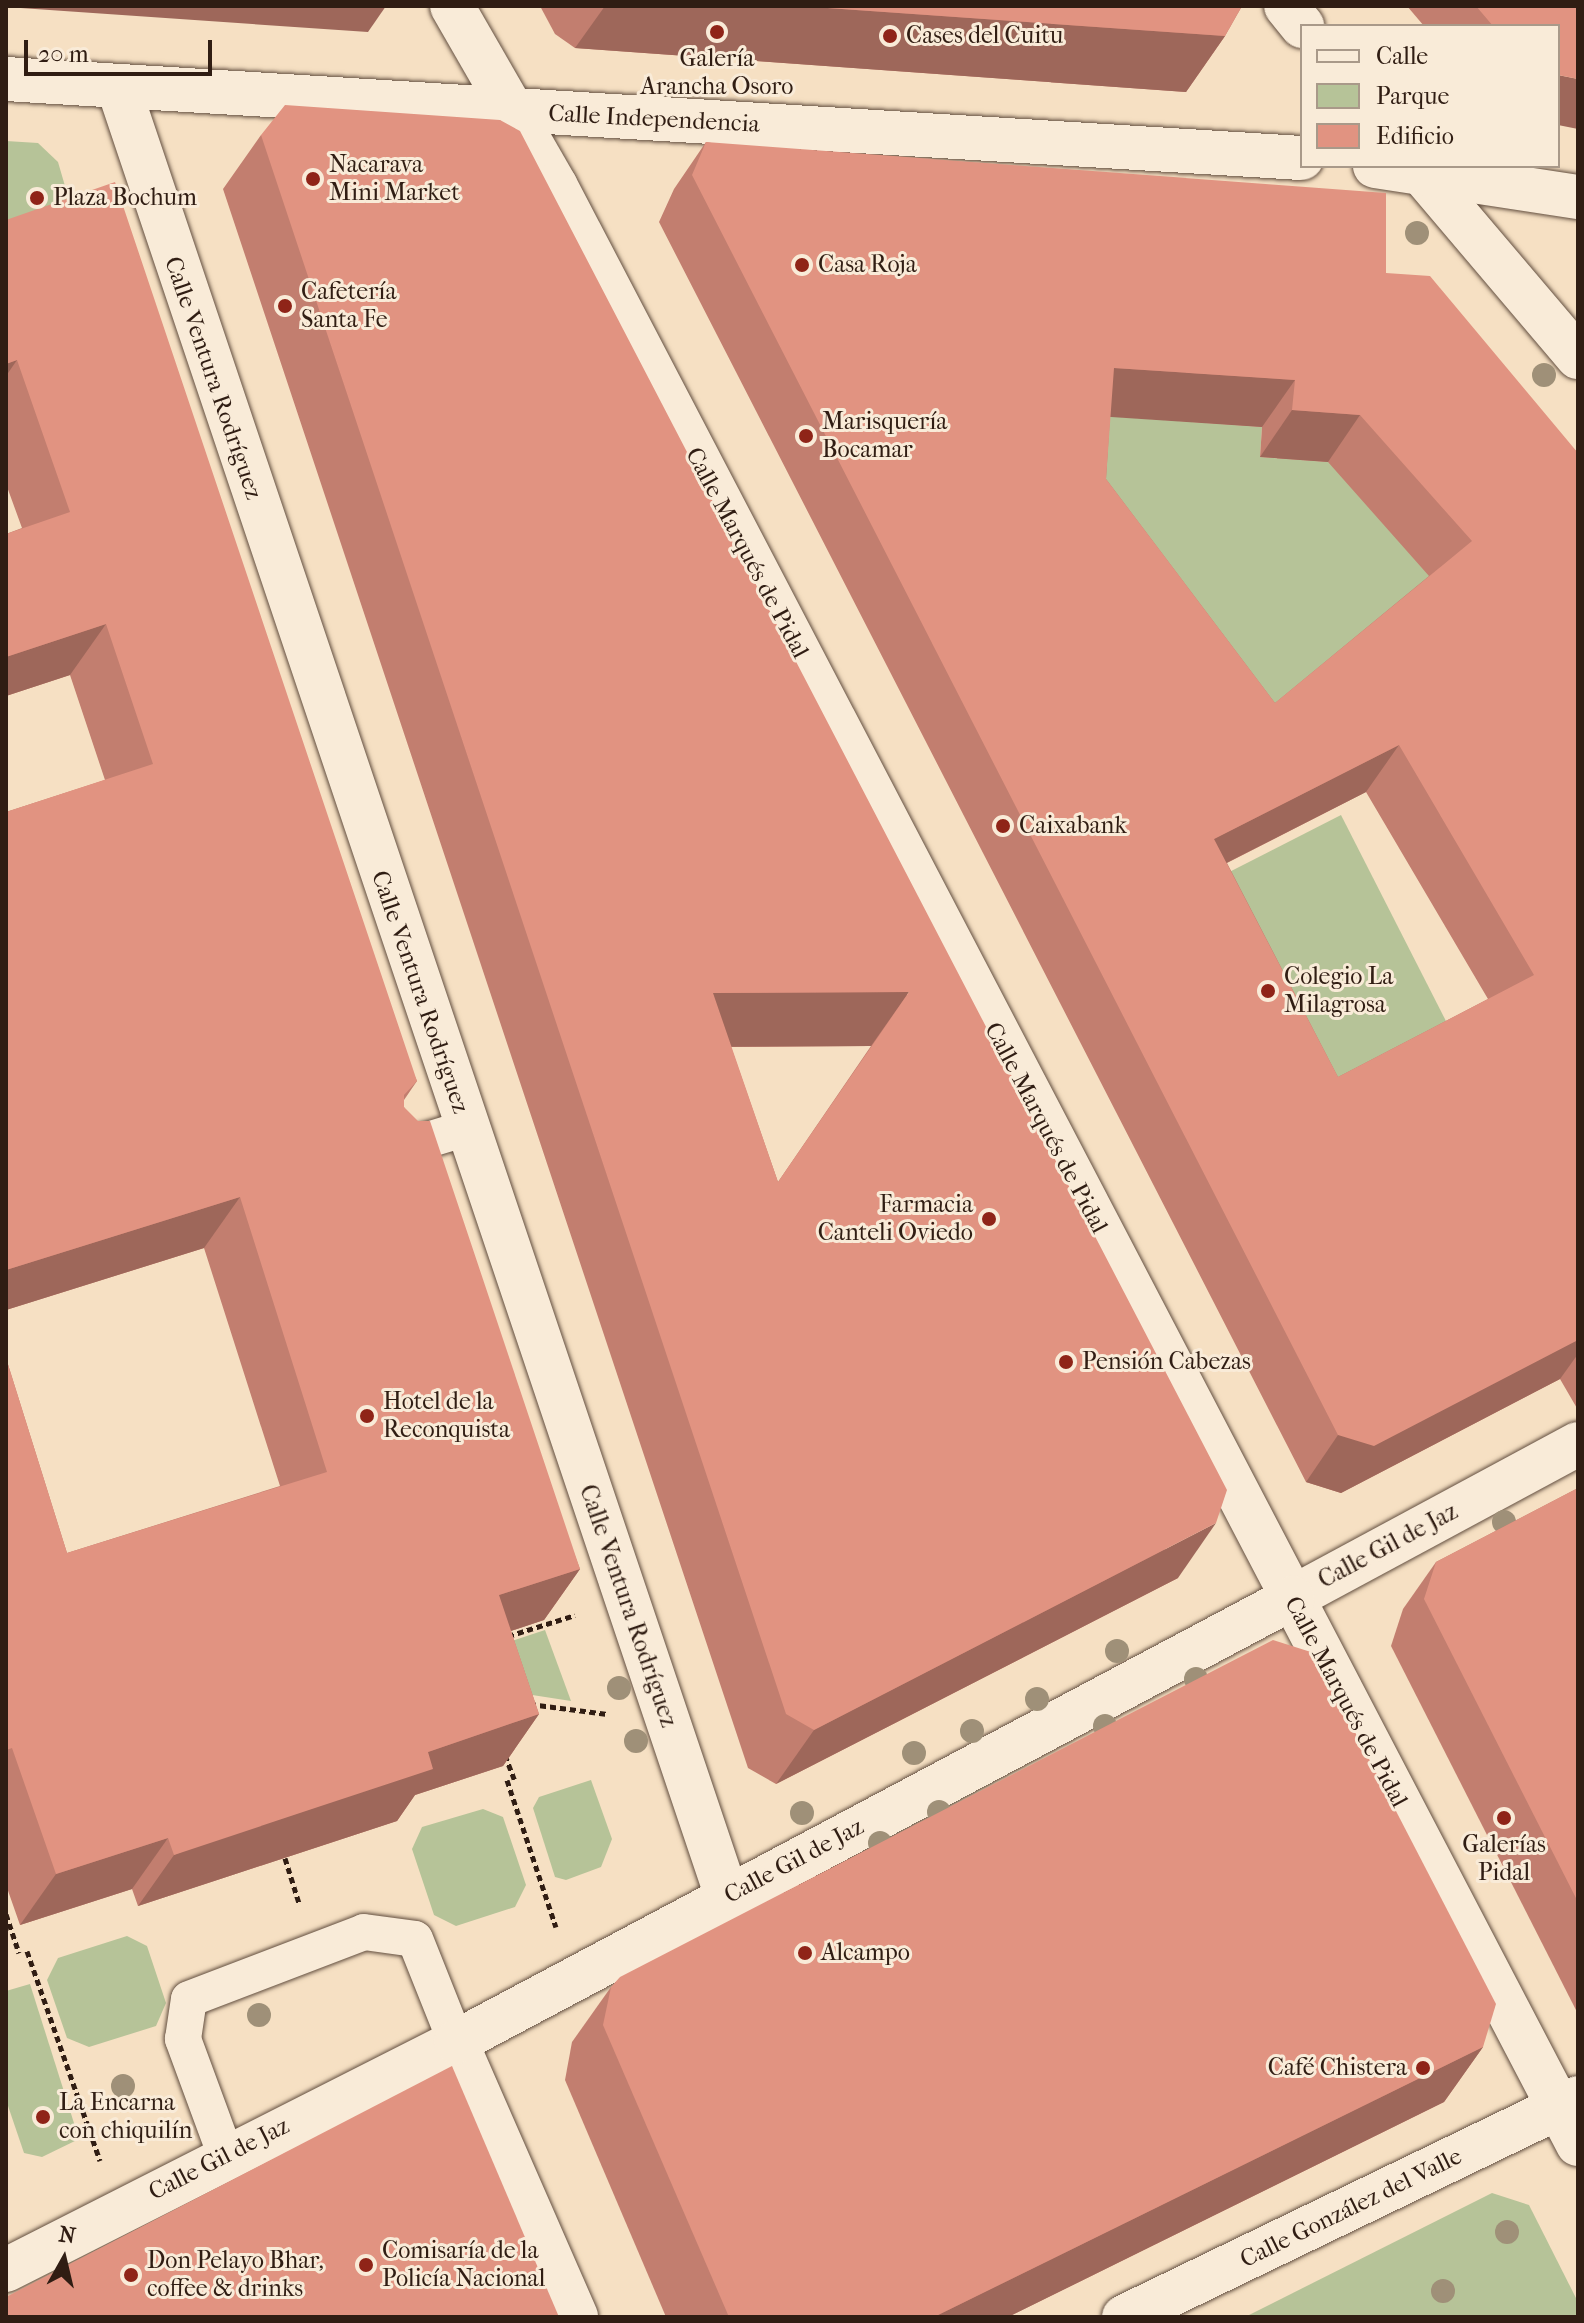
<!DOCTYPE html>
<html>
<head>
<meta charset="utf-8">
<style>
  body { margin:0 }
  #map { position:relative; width:1584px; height:2323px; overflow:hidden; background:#f6e0c3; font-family:"IM FELL French Canon",serif }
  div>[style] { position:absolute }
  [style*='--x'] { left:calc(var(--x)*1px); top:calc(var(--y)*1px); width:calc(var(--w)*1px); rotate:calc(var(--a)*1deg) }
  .green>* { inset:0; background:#b6c398; transform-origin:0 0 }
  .path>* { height:5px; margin-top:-2.5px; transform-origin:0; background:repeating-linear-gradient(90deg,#301d13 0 6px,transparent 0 10px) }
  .roads { filter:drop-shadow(0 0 2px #624e3f) drop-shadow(0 0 2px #624e3f) }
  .service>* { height:36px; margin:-18px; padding:0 18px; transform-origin:18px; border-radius:18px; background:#f9ebd8 }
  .pedestrian>* { height:44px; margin:-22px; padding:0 22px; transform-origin:22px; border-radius:22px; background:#f9ebd8 }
  .minor>* { height:44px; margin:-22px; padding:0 22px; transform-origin:22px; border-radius:22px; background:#f9ebd8 }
  .tertiary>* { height:44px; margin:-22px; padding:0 22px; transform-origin:22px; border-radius:22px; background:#f9ebd8 }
  .trees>* { width:24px; height:24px; margin:-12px; border-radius:50%; background:#9f9078 }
  .wall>* { inset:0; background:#c27e6f }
  .shaded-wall>* { inset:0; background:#9e675a }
  .building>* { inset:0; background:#e19381 }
  .dots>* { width:22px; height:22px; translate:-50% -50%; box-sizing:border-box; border:4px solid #f9ebd8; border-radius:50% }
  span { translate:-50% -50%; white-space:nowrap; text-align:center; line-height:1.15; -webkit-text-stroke:6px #f9ebd8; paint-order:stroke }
  .poi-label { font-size:24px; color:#301d13 }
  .left { translate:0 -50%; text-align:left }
  .right { translate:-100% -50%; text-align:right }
  .street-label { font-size:24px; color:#301d13 }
  .frame { position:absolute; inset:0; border:8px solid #301d13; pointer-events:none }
  .legend { position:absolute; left:1300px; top:24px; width:260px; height:144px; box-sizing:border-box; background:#f9ebd8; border:2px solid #a99989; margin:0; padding:10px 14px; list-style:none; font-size:24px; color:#301d13 }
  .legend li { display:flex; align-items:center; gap:16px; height:40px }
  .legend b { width:40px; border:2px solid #a99989 }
  .north { position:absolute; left:24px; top:2219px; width:80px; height:80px; -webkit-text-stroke:6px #f9ebd8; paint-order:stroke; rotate:8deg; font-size:22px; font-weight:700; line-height:32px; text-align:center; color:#301d13 }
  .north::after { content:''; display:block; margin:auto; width:28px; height:36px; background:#301d13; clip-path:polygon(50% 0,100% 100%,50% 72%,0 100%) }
  .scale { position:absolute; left:24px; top:40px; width:188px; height:36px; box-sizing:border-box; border:4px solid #301d13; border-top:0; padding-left:10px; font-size:24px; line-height:28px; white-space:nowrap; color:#301d13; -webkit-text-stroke:6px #f9ebd8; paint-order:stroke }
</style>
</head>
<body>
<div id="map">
  <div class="green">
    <i style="clip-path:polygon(6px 141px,38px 143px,58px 162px,79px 234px,6px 248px)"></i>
    <i style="clip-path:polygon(1107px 416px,1262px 427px,1260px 457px,1328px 462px,1546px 500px,1242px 750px,1073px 526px)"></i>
    <i style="left:1341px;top:815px;width:242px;height:132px;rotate:63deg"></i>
    <i style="clip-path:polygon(545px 1630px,571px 1701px,488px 1688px,475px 1653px)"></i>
    <i style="clip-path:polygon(591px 1780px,612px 1839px,601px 1867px,566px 1880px,555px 1877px,533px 1808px,539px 1797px)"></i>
    <i style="clip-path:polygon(483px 1809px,503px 1817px,526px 1885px,515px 1907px,456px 1926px,434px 1915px,412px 1849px,422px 1827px)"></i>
    <i style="clip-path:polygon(127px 1936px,147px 1946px,166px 2003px,156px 2026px,89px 2047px,67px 2038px,47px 1980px,58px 1958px)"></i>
    <i style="clip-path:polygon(30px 1984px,79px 2139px,42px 2157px,24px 2153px,6px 2100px,6px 1991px)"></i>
    <i style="clip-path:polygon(1492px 2193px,1529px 2205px,1578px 2302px,1578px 2317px,1245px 2317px)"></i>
  </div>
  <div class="path">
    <i style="--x:508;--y:1636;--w:70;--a:-17.4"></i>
    <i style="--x:530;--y:1704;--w:78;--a:7.4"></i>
    <i style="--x:505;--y:1755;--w:26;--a:69"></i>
    <i style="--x:507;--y:1780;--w:155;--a:71.6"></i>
    <i style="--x:285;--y:1858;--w:47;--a:72.7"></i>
    <i style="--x:6;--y:1914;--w:41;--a:71.6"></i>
    <i style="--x:27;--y:1951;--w:222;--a:70.8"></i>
  </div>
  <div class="roads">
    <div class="service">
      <i style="--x:388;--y:1152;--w:83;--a:-16.9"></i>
      <i style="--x:226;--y:2156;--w:125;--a:-110.2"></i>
      <i style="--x:183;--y:2039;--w:40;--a:-81.5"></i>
      <i style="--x:189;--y:1999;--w:187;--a:-20.9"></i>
      <i style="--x:364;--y:1932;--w:51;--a:7.8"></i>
      <i style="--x:415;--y:1939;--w:111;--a:68.3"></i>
    </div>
    <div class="pedestrian">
      <i style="--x:1292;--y:1598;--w:325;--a:-28.3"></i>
      <i style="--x:1124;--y:2317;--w:504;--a:-25.75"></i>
    </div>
    <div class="minor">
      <i style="--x:452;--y:6;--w:207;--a:60.1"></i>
      <i style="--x:555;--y:185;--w:2210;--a:62.43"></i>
      <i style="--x:118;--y:86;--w:1911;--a:71.41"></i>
      <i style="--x:1420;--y:171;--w:244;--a:49.7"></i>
      <i style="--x:456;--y:2042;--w:300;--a:66.4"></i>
      <i style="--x:6;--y:2270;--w:504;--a:-26.87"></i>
      <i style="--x:456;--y:2042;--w:947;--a:-27.97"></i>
    </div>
    <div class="tertiary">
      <i style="--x:1286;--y:6;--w:26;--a:51"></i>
      <i style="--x:6;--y:79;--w:1298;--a:3.49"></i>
      <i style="--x:1375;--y:166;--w:205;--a:8.7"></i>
    </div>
  </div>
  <div class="trees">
    <i style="left:1417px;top:233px"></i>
    <i style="left:1544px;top:375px"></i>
    <i style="left:1504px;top:1522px"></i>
    <i style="left:1117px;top:1651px"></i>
    <i style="left:1196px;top:1679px"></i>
    <i style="left:619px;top:1688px"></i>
    <i style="left:1037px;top:1699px"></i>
    <i style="left:1105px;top:1726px"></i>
    <i style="left:972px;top:1731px"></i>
    <i style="left:636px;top:1741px"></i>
    <i style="left:914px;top:1753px"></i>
    <i style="left:939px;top:1812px"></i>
    <i style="left:802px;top:1813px"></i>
    <i style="left:880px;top:1843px"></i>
    <i style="left:259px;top:2015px"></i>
    <i style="left:123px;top:2086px"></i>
    <i style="left:1507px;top:2232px"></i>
    <i style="left:1443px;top:2291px"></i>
  </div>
  <div class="wall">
    <i style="clip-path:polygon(540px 6px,1242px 6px,1225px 36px,1186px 92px,575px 48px,555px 34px)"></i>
    <i style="clip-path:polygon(1407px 6px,1578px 6px,1558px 26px,1424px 26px)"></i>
    <i style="clip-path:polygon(evenodd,500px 120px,1178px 1578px,776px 1784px,748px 1768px,223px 189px,261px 135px,500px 120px,871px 1046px,778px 1182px,731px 1047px,871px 1046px)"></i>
    <i style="clip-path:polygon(evenodd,706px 142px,1386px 273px,1578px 453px,1578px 1410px,1560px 1379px,1341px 1493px,1306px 1482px,659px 222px,674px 189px,706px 142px,1110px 416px,1262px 427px,1260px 457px,1328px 462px,1429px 576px,1275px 703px,1106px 479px,1110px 416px,706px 142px,1366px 792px,1488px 999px,1338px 1077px,1227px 863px,1366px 792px)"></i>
    <i style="clip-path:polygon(6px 220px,417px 1081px,404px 1100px,404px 1107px,580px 1569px,544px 1620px,511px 1631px,539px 1714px,503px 1766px,415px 1795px,397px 1821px,138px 1906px,132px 1889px,20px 1925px,6px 1885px,6px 1358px,67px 1553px,280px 1486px,204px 1248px,6px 1310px,6px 812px,105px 780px,70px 675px,6px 696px,6px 534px,22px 528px,6px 484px)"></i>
    <i style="clip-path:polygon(1578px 1488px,1578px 2014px,1391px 1646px,1403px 1609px,1436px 1562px)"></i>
    <i style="clip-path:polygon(611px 1987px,1483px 2047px,1444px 2102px,1008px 2317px,666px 2317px,565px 2080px,572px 2042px)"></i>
  </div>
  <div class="shaded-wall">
    <i style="clip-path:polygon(6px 6px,386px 6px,368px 32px,6px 7px)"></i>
    <i style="clip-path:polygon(605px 6px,799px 6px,1225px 36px,1186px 92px,575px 48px)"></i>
    <i style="clip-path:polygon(1558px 75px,1578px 79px,1578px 129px,1558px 125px)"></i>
    <i style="clip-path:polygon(17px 360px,6px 376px,6px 364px)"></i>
    <i style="clip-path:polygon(1114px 368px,1295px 380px,1262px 427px,1081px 415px)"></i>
    <i style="clip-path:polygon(1292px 410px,1360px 415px,1328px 462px,1260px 457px)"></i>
    <i style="clip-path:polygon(106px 624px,70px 675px,6px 696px,6px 657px)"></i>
    <i style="clip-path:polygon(1399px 745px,1366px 792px,1181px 886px,1214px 839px)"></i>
    <i style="clip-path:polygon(909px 992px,871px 1046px,675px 1047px,713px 993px)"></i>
    <i style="clip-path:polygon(240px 1197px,204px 1248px,6px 1310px,6px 1270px)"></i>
    <i style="clip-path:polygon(1578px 1340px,1578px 1354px,1560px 1379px,1341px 1493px,1306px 1482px,1338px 1435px)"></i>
    <i style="clip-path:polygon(1216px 1523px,1178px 1578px,776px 1784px,814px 1730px)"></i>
    <i style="clip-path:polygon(580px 1569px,544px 1620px,463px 1647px,499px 1595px)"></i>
    <i style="clip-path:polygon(539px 1714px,503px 1766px,415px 1795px,397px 1821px,138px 1906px,174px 1855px,428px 1752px)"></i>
    <i style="clip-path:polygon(168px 1838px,132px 1889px,20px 1925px,56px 1874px)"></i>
    <i style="clip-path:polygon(1483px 2047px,1444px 2102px,1008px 2317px,934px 2317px)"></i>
  </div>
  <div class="building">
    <i style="clip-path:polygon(799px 6px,1242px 6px,1225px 36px)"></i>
    <i style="clip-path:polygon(1476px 6px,1578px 6px,1578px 79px,1558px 75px,1558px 26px,1493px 26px)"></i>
    <i style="clip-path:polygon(evenodd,285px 105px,500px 120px,520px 131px,1227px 1490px,1216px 1523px,814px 1730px,786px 1714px,261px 135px,285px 105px,909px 992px,778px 1182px,713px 993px,909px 992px)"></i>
    <i style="clip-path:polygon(evenodd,706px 142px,1386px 193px,1386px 273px,1430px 276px,1578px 453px,1578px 1340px,1374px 1446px,1338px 1435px,692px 175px,706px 142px,1114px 368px,1295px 380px,1292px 410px,1360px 415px,1472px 541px,1275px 703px,1106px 479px,1114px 368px,706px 142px,1399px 745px,1534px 975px,1338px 1077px,1214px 839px,1399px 745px)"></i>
    <i style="clip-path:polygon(115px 182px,417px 1081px,404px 1095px,404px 1107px,418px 1121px,430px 1121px,580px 1569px,499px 1595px,539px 1714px,428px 1752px,433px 1769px,321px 1806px,174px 1855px,168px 1838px,56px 1874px,12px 1748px,6px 1750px,6px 1358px,67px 1553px,327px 1472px,240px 1197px,6px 1270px,6px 812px,153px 764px,106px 624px,6px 657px,6px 534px,70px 512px,17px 360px,6px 364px,6px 220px)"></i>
    <i style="clip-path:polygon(1578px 1488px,1578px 1902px,1424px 1599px,1436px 1562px)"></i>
    <i style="clip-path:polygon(1273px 1640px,1314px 1653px,1496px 2004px,1483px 2047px,934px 2317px,729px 2317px,603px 2025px,611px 1987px,620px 1977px)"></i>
    <i style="clip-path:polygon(452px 2066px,559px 2317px,6px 2317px,6px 2297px)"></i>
  </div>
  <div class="dots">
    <i style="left:717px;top:32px;background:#8f2418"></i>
    <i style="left:890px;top:36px;background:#8f2418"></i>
    <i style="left:313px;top:179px;background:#8f2418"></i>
    <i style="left:37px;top:198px;background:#8f2418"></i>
    <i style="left:802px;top:265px;background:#8f2418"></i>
    <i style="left:285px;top:306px;background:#8f2418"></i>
    <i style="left:806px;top:436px;background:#8f2418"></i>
    <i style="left:1003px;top:826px;background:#8f2418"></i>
    <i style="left:1268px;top:991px;background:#8f2418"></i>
    <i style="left:989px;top:1219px;background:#8f2418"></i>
    <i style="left:1066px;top:1362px;background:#8f2418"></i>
    <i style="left:367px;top:1416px;background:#8f2418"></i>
    <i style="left:1504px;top:1818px;background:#8f2418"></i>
    <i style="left:805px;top:1953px;background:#8f2418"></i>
    <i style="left:1423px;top:2068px;background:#8f2418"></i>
    <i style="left:43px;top:2117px;background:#8f2418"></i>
    <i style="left:366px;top:2265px;background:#8f2418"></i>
    <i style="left:131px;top:2275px;background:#8f2418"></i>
  </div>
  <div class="poi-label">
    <span class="left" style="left:906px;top:36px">Cases del Cuitu</span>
    <span style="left:717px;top:73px">Galería<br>Arancha Osoro</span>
    <span class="left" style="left:329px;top:179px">Nacarava<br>Mini Market</span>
    <span class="left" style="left:53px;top:198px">Plaza Bochum</span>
    <span class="left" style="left:818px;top:265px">Casa Roja</span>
    <span class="left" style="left:301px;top:306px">Cafetería<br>Santa Fe</span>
    <span class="left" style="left:822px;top:436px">Marisquería<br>Bocamar</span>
    <span class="left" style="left:1019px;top:826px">Caixabank</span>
    <span class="left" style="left:1284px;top:991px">Colegio La<br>Milagrosa</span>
    <span class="right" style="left:973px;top:1219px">Farmacia<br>Canteli Oviedo</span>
    <span class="left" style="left:1082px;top:1362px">Pensión Cabezas</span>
    <span class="left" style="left:383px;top:1416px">Hotel de la<br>Reconquista</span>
    <span style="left:1504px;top:1859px">Galerías<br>Pidal</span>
    <span class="left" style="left:821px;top:1953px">Alcampo</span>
    <span class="right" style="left:1407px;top:2068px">Café Chistera</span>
    <span class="left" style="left:59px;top:2117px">La Encarna<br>con chiquilín</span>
    <span class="left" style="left:382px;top:2265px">Comisaría de la<br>Policía Nacional</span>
    <span class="left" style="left:147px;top:2275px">Don Pelayo Bhar,<br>coffee &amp; drinks</span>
  </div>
  <div class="street-label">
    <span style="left:654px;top:119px;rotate:3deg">Calle Independencia</span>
    <span style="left:213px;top:378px;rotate:71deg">Calle Ventura Rodríguez</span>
    <span style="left:747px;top:553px;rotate:62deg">Calle Marqués de Pidal</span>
    <span style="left:420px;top:992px;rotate:71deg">Calle Ventura Rodríguez</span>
    <span style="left:1046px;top:1128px;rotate:62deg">Calle Marqués de Pidal</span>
    <span style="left:1388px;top:1546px;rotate:-28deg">Calle Gil de Jaz</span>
    <span style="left:628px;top:1606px;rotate:71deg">Calle Ventura Rodríguez</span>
    <span style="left:1346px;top:1702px;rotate:62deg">Calle Marqués de Pidal</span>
    <span style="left:794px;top:1861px;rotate:-28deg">Calle Gil de Jaz</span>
    <span style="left:219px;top:2159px;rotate:-27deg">Calle Gil de Jaz</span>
    <span style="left:1351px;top:2208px;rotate:-26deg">Calle González del Valle</span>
  </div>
  <div class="frame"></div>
  <ul class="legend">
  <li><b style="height:10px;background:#f9ebd8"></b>Calle</li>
  <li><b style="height:22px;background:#b6c398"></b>Parque</li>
  <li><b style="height:22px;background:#e19381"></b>Edificio</li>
  </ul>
  <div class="north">N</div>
  <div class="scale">20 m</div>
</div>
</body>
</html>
